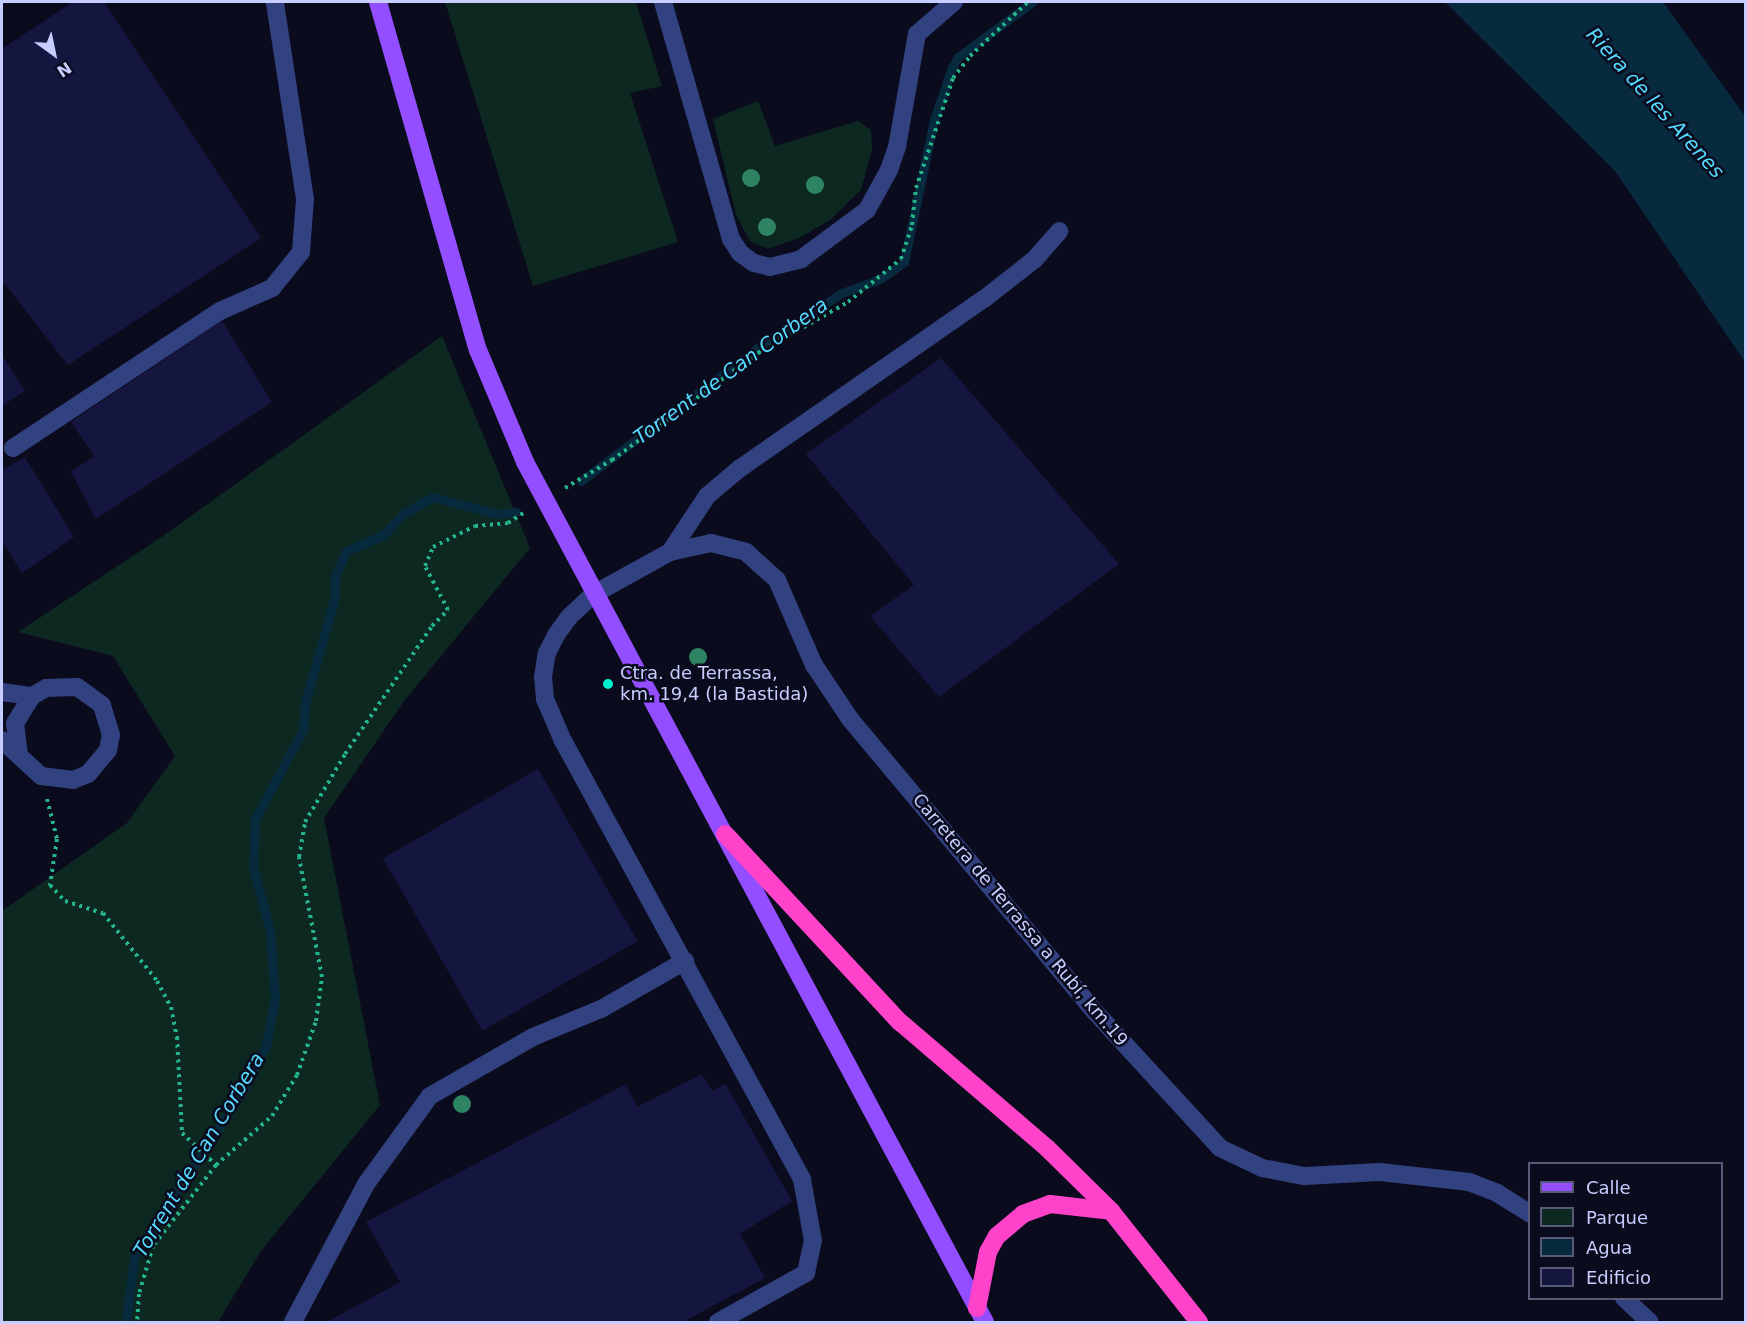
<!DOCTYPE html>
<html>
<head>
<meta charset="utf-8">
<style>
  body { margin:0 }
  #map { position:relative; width:1747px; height:1324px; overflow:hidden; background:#0a0b1d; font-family:"DejaVu Sans",sans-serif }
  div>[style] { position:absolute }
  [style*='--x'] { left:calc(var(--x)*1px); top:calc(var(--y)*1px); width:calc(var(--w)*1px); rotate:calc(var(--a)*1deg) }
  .green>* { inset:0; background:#0d2820 }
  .water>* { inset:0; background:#072a3f }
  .stream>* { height:9px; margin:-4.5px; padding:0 4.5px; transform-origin:4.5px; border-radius:4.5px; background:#072a3f }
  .building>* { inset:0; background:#151640; transform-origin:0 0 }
  .path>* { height:4px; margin-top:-2px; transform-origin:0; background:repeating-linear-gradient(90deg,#24b58a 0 3px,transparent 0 7.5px) }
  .minor>* { height:18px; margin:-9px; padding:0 9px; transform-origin:9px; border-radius:9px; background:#324180 }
  .major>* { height:18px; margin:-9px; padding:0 9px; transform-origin:9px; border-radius:9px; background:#924eff }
  .highway>* { height:18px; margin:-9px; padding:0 9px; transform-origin:9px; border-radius:9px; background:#ff42ca }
  .trees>* { width:18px; height:18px; margin:-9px; border-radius:50%; background:#2e8462 }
  .dots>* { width:16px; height:16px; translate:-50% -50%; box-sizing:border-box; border:3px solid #0a0b1d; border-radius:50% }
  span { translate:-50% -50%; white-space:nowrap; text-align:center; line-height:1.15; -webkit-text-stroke:5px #0a0b1d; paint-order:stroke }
  .poi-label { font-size:18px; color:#c7ceff }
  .left { translate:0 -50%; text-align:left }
  .street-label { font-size:18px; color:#c7ceff }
  .water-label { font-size:20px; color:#55d9ff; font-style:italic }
  .frame { position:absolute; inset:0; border:3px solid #c7ceff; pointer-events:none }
  .legend { position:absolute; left:1528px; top:1162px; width:195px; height:138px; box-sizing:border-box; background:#0a0b1d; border:2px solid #565977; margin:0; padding:8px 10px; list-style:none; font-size:18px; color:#c7ceff }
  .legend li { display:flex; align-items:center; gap:12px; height:30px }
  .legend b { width:30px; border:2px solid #565977 }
  .north { position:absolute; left:24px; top:24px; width:60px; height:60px; -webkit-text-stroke:4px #0a0b1d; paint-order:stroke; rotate:147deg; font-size:16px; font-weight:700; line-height:24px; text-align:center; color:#c7ceff }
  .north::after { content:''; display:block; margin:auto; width:21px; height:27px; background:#c7ceff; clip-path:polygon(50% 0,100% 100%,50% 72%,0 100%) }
</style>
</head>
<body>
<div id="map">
  <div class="green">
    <i style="clip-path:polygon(445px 2px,636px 2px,662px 86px,630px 93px,678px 242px,533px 286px)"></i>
    <i style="clip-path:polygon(758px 101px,775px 146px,858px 121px,871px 130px,872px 150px,861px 190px,830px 220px,799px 238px,768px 249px,750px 241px,736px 215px,713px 119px)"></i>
    <i style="clip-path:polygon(442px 336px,530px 548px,404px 701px,324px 818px,380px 1105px,261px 1251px,218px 1322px,2px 1322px,2px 911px,127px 823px,175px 756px,113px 656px,18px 632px,163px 536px)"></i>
  </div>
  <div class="water">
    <i style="clip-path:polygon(1445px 2px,1663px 2px,1745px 116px,1745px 362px,1615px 171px)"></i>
  </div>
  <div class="stream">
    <i style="--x:581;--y:481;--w:238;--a:-37"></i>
    <i style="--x:771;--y:338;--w:84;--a:-32.4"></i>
    <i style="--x:842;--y:293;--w:40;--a:-20.2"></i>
    <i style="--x:880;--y:279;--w:29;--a:-35"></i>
    <i style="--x:904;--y:262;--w:145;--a:-78.1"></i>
    <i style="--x:934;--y:120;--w:56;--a:-71.2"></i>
    <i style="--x:952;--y:67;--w:12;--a:-59"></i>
    <i style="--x:958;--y:57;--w:92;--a:-36.6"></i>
    <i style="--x:126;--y:1322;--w:65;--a:-83"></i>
    <i style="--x:134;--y:1257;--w:201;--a:-56.8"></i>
    <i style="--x:244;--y:1089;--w:48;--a:-62.9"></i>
    <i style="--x:266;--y:1046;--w:49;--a:-79.4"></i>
    <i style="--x:275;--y:998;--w:67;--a:-94.3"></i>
    <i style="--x:270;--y:931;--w:66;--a:-104.9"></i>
    <i style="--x:253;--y:867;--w:48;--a:-87.6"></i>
    <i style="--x:255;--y:819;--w:101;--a:-61.7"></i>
    <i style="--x:303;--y:730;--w:26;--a:-86"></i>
    <i style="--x:305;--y:704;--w:112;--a:-74.5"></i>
    <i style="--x:335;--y:596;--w:19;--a:-90"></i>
    <i style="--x:335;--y:577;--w:28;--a:-67"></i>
    <i style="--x:346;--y:551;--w:39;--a:-23"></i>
    <i style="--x:382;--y:536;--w:30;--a:-46"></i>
    <i style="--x:403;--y:514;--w:34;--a:-30"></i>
    <i style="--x:433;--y:497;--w:66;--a:14.9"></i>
    <i style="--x:497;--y:514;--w:19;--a:-6"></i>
  </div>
  <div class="building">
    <i style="clip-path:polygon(73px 2px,104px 2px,261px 238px,68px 365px,5px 284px,2px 285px,2px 49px)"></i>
    <i style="clip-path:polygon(222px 321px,272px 402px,96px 519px,71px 472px,94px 456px,71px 422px)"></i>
    <i style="clip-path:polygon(2px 355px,25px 391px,2px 406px)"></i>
    <i style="clip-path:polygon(941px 358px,1119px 564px,939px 697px,870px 616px,914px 585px,806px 454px)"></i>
    <i style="clip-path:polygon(25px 457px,74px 537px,22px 573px,2px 541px,2px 470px)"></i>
    <i style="left:538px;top:769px;width:199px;height:179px;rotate:60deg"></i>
    <i style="clip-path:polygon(702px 1074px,713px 1091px,725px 1083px,792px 1201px,740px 1234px,765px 1278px,683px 1322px,327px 1322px,400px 1282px,366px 1222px,626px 1084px,637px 1107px)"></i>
  </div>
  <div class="path">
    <i style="--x:565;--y:488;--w:55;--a:-30.8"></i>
    <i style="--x:612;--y:460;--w:181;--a:-36.2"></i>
    <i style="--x:758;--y:353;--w:103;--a:-29.5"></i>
    <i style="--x:848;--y:302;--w:68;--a:-39.1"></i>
    <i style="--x:901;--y:259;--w:36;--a:-72"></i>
    <i style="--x:912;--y:225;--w:37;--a:-84"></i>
    <i style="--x:916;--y:188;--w:116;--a:-71.4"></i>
    <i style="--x:953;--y:78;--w:28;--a:-52"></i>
    <i style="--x:970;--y:56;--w:79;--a:-43"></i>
    <i style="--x:47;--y:799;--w:41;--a:76"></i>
    <i style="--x:57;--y:839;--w:47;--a:98.7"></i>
    <i style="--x:50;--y:885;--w:22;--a:47"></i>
    <i style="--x:65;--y:901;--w:40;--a:18"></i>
    <i style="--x:103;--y:913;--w:87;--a:51.5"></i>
    <i style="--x:157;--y:981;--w:30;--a:62"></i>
    <i style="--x:171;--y:1007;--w:31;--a:79"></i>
    <i style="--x:177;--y:1037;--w:96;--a:87"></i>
    <i style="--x:182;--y:1133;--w:47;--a:43.3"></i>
    <i style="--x:216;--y:1165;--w:103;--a:127.9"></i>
    <i style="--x:153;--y:1246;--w:50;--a:106.3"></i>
    <i style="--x:139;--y:1294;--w:28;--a:94"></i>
    <i style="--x:216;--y:1165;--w:74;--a:-41.2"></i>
    <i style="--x:272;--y:1116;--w:48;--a:-58.6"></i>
    <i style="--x:297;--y:1075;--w:57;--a:-70.6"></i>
    <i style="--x:316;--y:1021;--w:44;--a:-82.2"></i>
    <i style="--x:322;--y:977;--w:122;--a:-100.9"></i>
    <i style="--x:299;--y:857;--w:36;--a:-80"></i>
    <i style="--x:305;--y:822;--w:79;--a:-59.5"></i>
    <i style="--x:345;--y:754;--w:155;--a:-55.8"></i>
    <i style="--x:432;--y:626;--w:23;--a:-45"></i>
    <i style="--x:448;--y:610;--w:50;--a:-117.6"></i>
    <i style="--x:425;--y:566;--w:21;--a:-67"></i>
    <i style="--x:433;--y:547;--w:47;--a:-26.6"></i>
    <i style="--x:475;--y:526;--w:33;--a:-5"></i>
    <i style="--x:508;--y:523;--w:20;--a:-33"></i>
  </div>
  <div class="minor">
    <i style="--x:663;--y:2;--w:247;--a:74"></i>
    <i style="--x:731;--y:239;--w:17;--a:57"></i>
    <i style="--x:740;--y:253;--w:17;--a:36"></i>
    <i style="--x:754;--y:263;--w:16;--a:14"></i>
    <i style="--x:770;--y:267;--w:32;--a:-14"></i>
    <i style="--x:801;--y:259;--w:82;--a:-36.6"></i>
    <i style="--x:867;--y:210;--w:46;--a:-61.2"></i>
    <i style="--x:889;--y:170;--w:24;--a:-71"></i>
    <i style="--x:897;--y:147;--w:115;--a:-80"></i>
    <i style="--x:917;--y:34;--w:49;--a:-40.9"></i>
    <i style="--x:13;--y:448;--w:248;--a:-33.5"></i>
    <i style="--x:220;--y:311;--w:57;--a:-23.9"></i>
    <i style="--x:272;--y:288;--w:46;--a:-51.1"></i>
    <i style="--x:301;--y:252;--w:53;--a:-85.7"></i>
    <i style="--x:305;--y:199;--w:199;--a:-98.7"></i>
    <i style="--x:670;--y:552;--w:67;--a:-56.5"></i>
    <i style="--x:707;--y:496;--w:42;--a:-40.2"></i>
    <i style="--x:739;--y:469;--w:298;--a:-34.8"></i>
    <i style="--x:984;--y:299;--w:65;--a:-38.1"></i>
    <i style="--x:1035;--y:259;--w:37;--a:-49"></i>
    <i style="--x:2;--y:692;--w:30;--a:8"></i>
    <i style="--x:2;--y:740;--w:53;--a:42.7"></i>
    <i style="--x:41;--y:776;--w:32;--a:7"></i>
    <i style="--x:73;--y:780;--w:16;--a:-22"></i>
    <i style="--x:88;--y:774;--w:31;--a:-50"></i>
    <i style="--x:108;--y:750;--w:15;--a:-79"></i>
    <i style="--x:111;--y:735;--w:31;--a:-107"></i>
    <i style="--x:102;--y:705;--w:31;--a:-144"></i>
    <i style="--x:77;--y:687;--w:31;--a:178"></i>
    <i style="--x:46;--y:688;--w:16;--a:150"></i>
    <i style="--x:32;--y:696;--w:32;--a:122"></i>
    <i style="--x:15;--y:723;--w:31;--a:83"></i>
    <i style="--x:1624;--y:1298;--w:35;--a:43"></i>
    <i style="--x:293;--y:1322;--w:156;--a:-62.1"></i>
    <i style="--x:366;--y:1184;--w:109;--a:-54"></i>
    <i style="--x:430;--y:1096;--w:119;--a:-29.8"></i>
    <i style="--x:533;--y:1037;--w:74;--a:-22.4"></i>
    <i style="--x:601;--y:1009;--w:97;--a:-29.7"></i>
    <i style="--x:718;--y:1322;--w:101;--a:-29.1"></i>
    <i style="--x:806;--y:1273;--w:33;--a:-78"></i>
    <i style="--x:813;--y:1241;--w:63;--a:-100.1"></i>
    <i style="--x:802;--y:1179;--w:499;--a:-118.6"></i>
    <i style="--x:563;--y:741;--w:46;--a:-113.2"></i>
    <i style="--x:545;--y:699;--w:22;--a:-95"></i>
    <i style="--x:543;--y:677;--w:24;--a:-81"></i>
    <i style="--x:547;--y:653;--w:20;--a:-63"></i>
    <i style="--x:556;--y:635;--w:22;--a:-54"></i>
    <i style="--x:569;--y:617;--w:34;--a:-43"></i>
    <i style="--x:594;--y:594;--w:87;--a:-28.9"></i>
    <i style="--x:670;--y:552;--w:42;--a:-12.4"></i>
    <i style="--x:711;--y:543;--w:36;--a:14"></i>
    <i style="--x:746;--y:552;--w:42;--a:42.1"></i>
    <i style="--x:777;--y:580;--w:93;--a:66.5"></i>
    <i style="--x:814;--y:665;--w:65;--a:56.3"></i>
    <i style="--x:850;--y:719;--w:383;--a:50.1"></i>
    <i style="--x:1096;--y:1013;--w:183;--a:47.4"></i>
    <i style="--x:1220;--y:1148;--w:47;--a:25.5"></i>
    <i style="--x:1262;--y:1168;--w:43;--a:10.8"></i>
    <i style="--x:1304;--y:1176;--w:76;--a:-3"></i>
    <i style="--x:1380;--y:1172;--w:90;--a:6.4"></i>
    <i style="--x:1469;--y:1182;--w:30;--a:21"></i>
    <i style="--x:1497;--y:1193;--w:39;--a:32"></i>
  </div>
  <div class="major">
    <i style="--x:378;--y:2;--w:362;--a:74"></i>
    <i style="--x:478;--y:350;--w:121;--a:67.2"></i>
    <i style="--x:525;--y:462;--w:975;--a:61.86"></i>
  </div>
  <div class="highway">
    <i style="--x:725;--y:834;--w:257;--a:47.1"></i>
    <i style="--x:900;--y:1022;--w:194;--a:40.6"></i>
    <i style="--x:1047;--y:1148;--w:90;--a:44.5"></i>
    <i style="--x:1111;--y:1211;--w:142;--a:51.6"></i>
    <i style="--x:977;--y:1308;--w:57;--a:-78.9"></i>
    <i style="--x:988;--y:1252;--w:18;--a:-61"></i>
    <i style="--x:997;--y:1236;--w:34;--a:-40"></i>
    <i style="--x:1023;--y:1214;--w:29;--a:-20"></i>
    <i style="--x:1050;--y:1204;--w:61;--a:6.5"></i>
  </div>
  <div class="trees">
    <i style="left:751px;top:178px"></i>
    <i style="left:815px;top:185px"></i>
    <i style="left:767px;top:227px"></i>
    <i style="left:698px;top:657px"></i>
    <i style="left:462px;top:1104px"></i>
  </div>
  <div class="dots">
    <i style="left:608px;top:684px;background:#00f2d0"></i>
  </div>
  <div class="poi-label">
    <span class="left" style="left:620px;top:684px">Ctra. de Terrassa,<br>km. 19,4 (la Bastida)</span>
  </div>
  <div class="street-label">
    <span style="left:1020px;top:920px;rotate:50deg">Carretera de Terrassa a Rubí, km.19</span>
  </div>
  <div class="water-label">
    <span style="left:1655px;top:103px;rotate:48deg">Riera de les Arenes</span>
    <span style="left:731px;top:371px;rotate:-36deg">Torrent de Can Corbera</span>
    <span style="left:199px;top:1155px;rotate:-59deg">Torrent de Can Corbera</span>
  </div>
  <div class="frame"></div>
  <ul class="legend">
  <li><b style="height:8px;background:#924eff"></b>Calle</li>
  <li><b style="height:16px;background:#0d2820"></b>Parque</li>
  <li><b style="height:16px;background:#072a3f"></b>Agua</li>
  <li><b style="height:16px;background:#151640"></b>Edificio</li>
  </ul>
  <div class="north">N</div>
</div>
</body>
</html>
